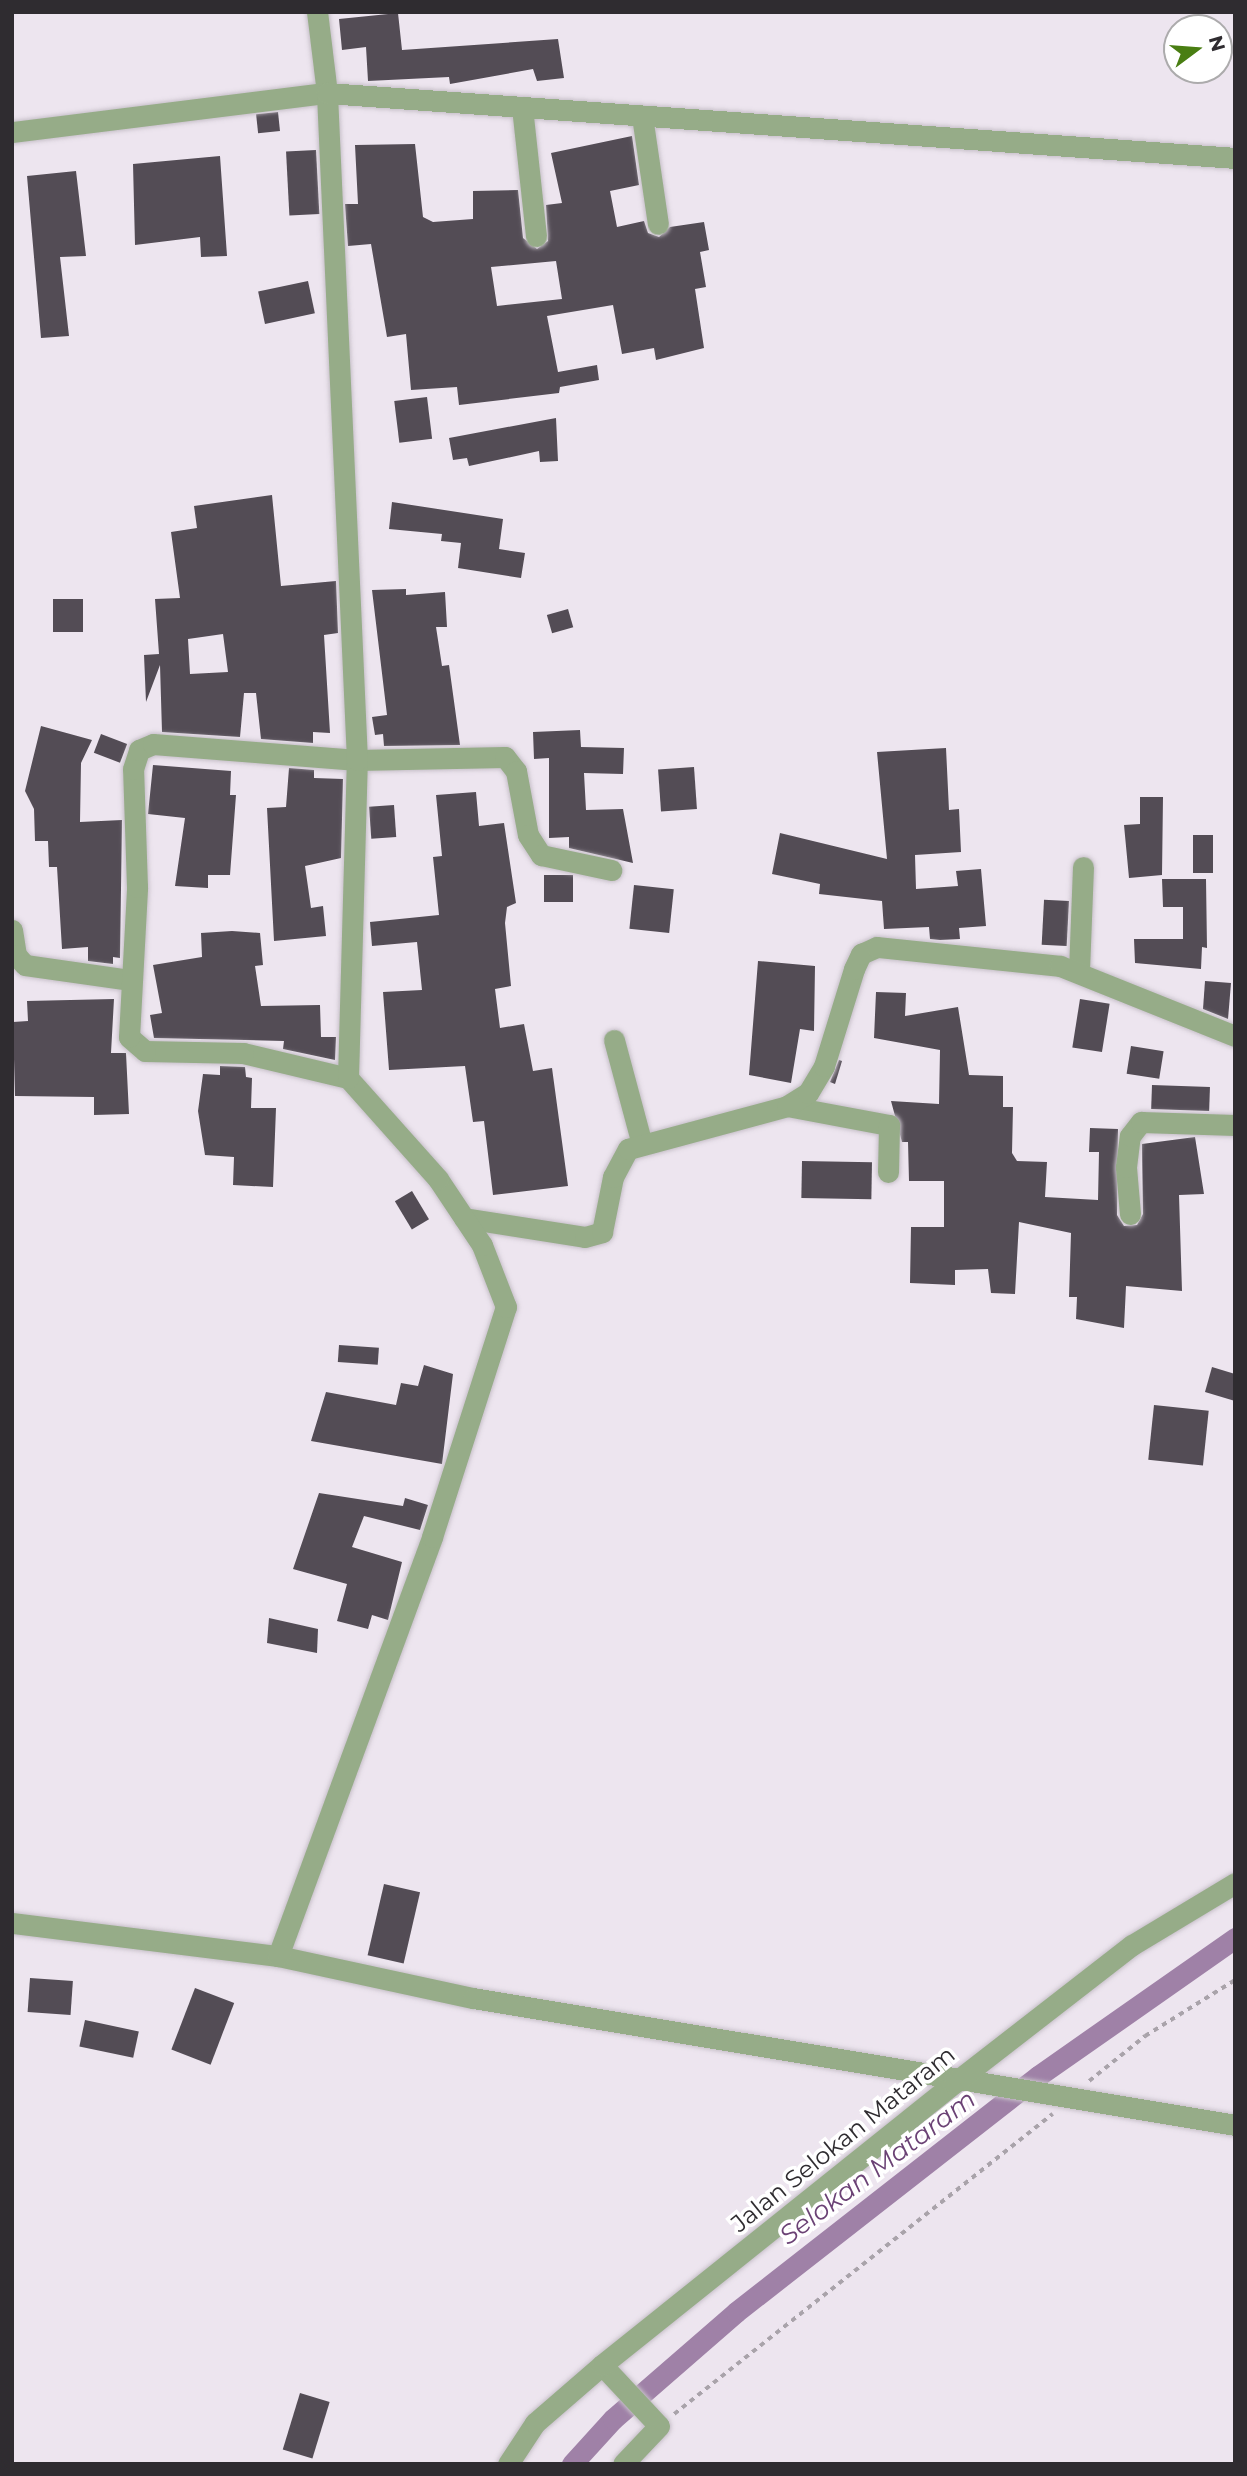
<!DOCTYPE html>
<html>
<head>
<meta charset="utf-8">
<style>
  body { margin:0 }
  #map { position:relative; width:1247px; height:2476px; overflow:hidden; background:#ede5ef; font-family:Montserrat,sans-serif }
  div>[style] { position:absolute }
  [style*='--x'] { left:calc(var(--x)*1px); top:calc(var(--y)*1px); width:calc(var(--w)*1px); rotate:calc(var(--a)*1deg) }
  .canal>* { height:21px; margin:-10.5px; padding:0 10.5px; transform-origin:10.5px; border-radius:10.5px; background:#9f81a7 }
  .building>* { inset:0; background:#534c55; transform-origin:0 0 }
  .path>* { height:3.5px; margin-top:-1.75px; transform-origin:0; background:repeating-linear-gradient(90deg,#a9a3aa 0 5px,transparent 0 10px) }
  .roads { filter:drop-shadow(0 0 2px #c7c0c9) drop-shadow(0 0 2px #c7c0c9) }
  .minor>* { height:21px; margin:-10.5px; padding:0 10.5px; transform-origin:10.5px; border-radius:10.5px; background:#96ac88 }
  span { translate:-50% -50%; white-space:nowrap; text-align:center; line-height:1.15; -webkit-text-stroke:7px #fff; paint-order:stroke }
  .street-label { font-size:24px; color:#2f2c30 }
  .water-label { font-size:26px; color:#6b4275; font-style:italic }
  .frame { position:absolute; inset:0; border:14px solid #2f2c30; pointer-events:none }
  .north { position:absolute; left:1163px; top:14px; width:70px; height:70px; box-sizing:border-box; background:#fff; border:2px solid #acabac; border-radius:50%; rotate:74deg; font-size:19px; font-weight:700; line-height:28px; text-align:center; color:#2f2c30 }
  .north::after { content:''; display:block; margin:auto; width:24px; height:32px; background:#497e12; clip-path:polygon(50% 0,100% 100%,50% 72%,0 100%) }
</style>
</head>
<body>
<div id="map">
  <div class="canal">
    <i style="--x:572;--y:2464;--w:61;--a:-47.7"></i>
    <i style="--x:613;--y:2419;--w:163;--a:-41"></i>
    <i style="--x:736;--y:2312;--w:383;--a:-38"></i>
    <i style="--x:1038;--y:2076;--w:241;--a:-35"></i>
  </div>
  <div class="building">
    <i style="clip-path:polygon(398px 13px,402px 50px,558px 39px,564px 78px,537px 81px,533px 69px,450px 84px,449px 77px,368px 81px,366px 47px,342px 50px,339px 19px)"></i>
    <i style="left:278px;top:112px;width:19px;height:22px;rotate:84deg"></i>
    <i style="clip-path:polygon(evenodd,632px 136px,639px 185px,610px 191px,617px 227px,644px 221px,648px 233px,659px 237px,670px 227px,704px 222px,709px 250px,700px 252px,706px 287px,695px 289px,704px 348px,656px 360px,654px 348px,622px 354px,613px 305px,547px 316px,558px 372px,597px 365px,599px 380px,560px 387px,559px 393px,459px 405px,457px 387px,411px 390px,406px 334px,387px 337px,371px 244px,348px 246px,345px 204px,358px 204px,355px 145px,415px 144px,423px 217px,433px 222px,473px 219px,473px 191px,518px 190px,523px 238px,537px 249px,548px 241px,546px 205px,562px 203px,551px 153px,632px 136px,556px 261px,562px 299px,497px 306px,491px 267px,556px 261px)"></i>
    <i style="left:316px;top:150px;width:64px;height:30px;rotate:87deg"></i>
    <i style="clip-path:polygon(220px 156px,227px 256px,201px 257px,200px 237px,135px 245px,133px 164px)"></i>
    <i style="clip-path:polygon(76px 171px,86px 256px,60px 257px,69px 336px,41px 338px,27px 176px)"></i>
    <i style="left:308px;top:281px;width:33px;height:51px;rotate:78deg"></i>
    <i style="left:427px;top:397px;width:42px;height:33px;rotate:83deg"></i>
    <i style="clip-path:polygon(556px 418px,558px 461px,540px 462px,539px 451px,469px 466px,467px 458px,453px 460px,449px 438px)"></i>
    <i style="clip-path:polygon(evenodd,272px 495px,281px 586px,336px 581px,338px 633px,324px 635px,330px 733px,313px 732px,313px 743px,261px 739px,256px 693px,244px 693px,240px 737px,162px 732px,160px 665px,146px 702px,144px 655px,159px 654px,155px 599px,180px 598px,171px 532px,197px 528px,194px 506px,272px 495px,223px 634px,228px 672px,190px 674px,188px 639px,223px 634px)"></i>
    <i style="clip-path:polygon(392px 502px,503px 519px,499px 549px,525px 553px,521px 578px,458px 568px,461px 543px,441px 541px,442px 534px,389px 529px)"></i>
    <i style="clip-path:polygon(406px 589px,406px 595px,445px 592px,447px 627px,436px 627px,442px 666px,449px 665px,460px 745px,384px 746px,383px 734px,375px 735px,372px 717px,387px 715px,372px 590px)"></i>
    <i style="left:53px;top:599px;width:30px;height:33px"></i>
    <i style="left:568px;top:609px;width:19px;height:22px;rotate:74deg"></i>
    <i style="clip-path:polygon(41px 726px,92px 740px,81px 763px,80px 822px,122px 820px,120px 958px,113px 957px,113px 964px,88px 961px,88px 947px,62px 949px,57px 867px,49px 867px,48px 841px,35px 841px,34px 809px,25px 791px)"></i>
    <i style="clip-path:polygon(580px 730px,581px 747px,624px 748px,623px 774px,584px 773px,586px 810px,623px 809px,633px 863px,569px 848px,569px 837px,549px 838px,549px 758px,534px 759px,533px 732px)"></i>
    <i style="left:101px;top:734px;width:28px;height:20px;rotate:21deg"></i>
    <i style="clip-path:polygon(946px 748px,949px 810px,959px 809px,961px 852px,915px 855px,916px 889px,958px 886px,956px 871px,981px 869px,986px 926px,959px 928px,960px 939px,940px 940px,930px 939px,929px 927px,884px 929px,882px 901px,819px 894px,820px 884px,772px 874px,780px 833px,887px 859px,877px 752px)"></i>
    <i style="clip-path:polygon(153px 765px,231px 771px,230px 795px,236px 795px,230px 875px,208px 875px,208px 888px,175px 886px,185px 818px,148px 814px)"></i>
    <i style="left:694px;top:767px;width:42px;height:36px;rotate:86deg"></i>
    <i style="clip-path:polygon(289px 768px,314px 770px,314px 778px,343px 779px,341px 858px,305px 866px,311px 908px,323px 906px,326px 936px,274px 941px,267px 808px,286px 807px)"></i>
    <i style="clip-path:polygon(476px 792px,479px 826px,504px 823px,516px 903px,507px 907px,505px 923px,511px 986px,495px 989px,500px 1028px,524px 1024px,533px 1071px,552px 1068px,568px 1186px,493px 1195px,484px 1121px,473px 1122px,465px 1066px,389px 1070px,383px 992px,422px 990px,417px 942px,372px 946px,370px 922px,439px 915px,433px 857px,442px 856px,436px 795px)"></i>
    <i style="clip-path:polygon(1140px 797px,1163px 797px,1162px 875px,1129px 878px,1124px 825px,1140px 824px)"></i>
    <i style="left:394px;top:805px;width:32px;height:25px;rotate:86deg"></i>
    <i style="left:1193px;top:835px;width:20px;height:38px"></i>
    <i style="left:544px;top:875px;width:29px;height:27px"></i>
    <i style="clip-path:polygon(1162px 879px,1206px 879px,1207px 948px,1202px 947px,1201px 969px,1135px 963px,1134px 939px,1183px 939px,1183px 907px,1163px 907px)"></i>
    <i style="left:634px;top:885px;width:40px;height:44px;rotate:6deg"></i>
    <i style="left:1069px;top:901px;width:45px;height:25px;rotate:93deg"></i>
    <i style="clip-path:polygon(232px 931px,260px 933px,263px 965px,255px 966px,261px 1006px,320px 1005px,321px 1037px,336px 1037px,335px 1060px,283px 1049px,284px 1041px,154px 1038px,150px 1015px,162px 1013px,153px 965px,202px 957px,201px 933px)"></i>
    <i style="clip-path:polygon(758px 961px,815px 966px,814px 1031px,800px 1029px,791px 1083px,749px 1075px)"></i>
    <i style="clip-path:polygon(1205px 981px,1231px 983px,1228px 1019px,1203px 1009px)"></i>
    <i style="clip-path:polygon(876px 992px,906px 993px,905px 1016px,958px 1007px,969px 1075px,1003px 1076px,1003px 1107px,1013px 1107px,1012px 1153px,1017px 1161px,1047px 1162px,1045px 1197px,1098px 1200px,1099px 1152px,1089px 1152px,1090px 1128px,1118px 1129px,1117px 1215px,1124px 1226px,1137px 1225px,1143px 1214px,1142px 1144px,1195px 1137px,1204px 1194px,1179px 1195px,1182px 1291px,1126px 1286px,1124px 1328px,1076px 1319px,1077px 1297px,1069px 1297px,1071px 1233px,1019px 1222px,1015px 1294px,991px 1293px,988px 1269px,955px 1270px,955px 1285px,910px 1283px,911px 1227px,944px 1227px,944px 1181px,909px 1181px,908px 1142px,902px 1142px,891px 1101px,939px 1104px,940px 1050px,874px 1038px)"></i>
    <i style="clip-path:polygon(114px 999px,111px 1053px,126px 1053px,129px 1114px,94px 1115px,94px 1097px,15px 1096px,13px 1022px,28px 1021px,27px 1001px)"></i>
    <i style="left:1080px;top:999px;width:30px;height:49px;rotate:9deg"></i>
    <i style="left:1131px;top:1046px;width:33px;height:28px;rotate:9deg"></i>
    <i style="clip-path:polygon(839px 1060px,842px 1061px,835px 1084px,830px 1082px)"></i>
    <i style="clip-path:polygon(220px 1066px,245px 1067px,246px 1077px,252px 1078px,251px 1108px,276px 1108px,273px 1187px,233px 1185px,234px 1157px,205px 1155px,198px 1111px,203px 1074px,220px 1075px)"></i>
    <i style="left:1152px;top:1085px;width:58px;height:24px;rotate:2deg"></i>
    <i style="left:802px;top:1161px;width:70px;height:37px;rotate:1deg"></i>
    <i style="left:412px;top:1191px;width:33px;height:20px;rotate:59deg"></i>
    <i style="left:339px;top:1345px;width:40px;height:17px;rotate:4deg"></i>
    <i style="clip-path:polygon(424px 1365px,453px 1374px,442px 1464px,311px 1441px,326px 1392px,396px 1405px,401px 1383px,418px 1386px)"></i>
    <i style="clip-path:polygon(1212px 1367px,1235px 1374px,1235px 1401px,1205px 1392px)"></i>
    <i style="left:1154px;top:1405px;width:55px;height:55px;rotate:6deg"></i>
    <i style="clip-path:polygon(319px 1493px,403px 1506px,405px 1498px,428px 1505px,420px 1530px,364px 1516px,352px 1547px,402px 1562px,388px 1620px,372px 1615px,368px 1629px,337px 1621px,347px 1584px,293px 1569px)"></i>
    <i style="clip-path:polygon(269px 1618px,318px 1629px,317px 1653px,267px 1643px)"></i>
    <i style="left:384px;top:1884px;width:37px;height:73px;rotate:13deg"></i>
    <i style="left:30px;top:1978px;width:43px;height:34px;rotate:4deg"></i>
    <i style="left:195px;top:1988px;width:42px;height:66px;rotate:21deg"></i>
    <i style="left:85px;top:2020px;width:55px;height:27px;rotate:12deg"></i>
    <i style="left:300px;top:2393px;width:31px;height:59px;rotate:17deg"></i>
  </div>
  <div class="path">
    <i style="--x:1089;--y:2081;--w:72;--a:-38.8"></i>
    <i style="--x:1145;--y:2036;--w:106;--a:-31.9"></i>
    <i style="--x:674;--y:2414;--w:483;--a:-38.4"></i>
  </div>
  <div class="roads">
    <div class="minor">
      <i style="--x:522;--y:107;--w:130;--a:83.8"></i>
      <i style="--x:642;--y:116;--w:109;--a:81.6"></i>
      <i style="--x:12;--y:132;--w:317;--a:-7.1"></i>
      <i style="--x:327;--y:93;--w:82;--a:-97"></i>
      <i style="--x:12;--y:930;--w:25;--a:81"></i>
      <i style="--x:16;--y:955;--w:13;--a:48"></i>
      <i style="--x:25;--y:965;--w:107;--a:8.1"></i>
      <i style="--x:1079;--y:971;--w:104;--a:-87.8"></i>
      <i style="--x:614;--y:1040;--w:105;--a:75"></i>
      <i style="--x:348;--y:1078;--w:108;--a:-166.6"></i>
      <i style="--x:243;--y:1053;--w:98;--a:-178.8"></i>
      <i style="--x:145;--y:1051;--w:21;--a:-139"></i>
      <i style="--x:129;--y:1037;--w:150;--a:-86.9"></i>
      <i style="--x:137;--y:887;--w:118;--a:-91.9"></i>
      <i style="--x:133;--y:769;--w:20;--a:-72"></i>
      <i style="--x:139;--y:750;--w:15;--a:-23"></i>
      <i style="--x:153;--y:744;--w:205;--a:4.5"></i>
      <i style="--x:357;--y:760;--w:148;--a:-1.2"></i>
      <i style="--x:505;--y:757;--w:18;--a:52"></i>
      <i style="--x:516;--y:771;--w:65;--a:79.4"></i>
      <i style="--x:528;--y:835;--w:24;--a:57"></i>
      <i style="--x:541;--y:855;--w:72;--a:12.1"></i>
      <i style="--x:787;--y:1106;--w:104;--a:10.6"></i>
      <i style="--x:889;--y:1125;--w:47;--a:91.2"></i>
      <i style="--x:1130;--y:1214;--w:47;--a:-94.9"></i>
      <i style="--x:1126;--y:1167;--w:31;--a:-83"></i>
      <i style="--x:1130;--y:1136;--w:18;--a:-52"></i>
      <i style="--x:1141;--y:1122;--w:94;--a:1.8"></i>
      <i style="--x:464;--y:1218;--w:122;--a:8.9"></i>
      <i style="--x:585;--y:1237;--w:18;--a:-16"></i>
      <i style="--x:602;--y:1232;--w:56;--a:-78.7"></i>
      <i style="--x:613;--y:1177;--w:32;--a:-62"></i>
      <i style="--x:628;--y:1149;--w:165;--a:-15.1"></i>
      <i style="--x:787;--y:1106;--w:25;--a:-32"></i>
      <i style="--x:808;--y:1093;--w:31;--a:-59"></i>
      <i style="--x:824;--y:1066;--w:102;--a:-72.8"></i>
      <i style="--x:854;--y:969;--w:17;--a:-65"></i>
      <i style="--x:861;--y:954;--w:17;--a:-24"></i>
      <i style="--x:877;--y:947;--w:184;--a:5.9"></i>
      <i style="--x:1060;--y:966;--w:188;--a:21.8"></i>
      <i style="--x:12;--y:1923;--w:268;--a:7.1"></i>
      <i style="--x:278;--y:1956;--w:199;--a:12.2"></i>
      <i style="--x:473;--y:1998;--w:773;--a:9.46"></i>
      <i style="--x:278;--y:1956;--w:446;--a:-69.8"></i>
      <i style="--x:432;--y:1537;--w:242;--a:-72.2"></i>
      <i style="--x:506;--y:1307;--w:66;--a:-111.2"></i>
      <i style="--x:482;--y:1245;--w:79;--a:-123.7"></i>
      <i style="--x:438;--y:1179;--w:135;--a:-131.7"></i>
      <i style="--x:348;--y:1078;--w:318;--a:-88.4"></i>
      <i style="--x:357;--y:760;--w:668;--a:-92.58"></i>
      <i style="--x:327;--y:93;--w:910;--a:4.09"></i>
      <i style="--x:602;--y:2365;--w:83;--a:46.9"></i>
      <i style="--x:659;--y:2426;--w:52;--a:133.5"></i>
      <i style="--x:508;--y:2464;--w:49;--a:-56.6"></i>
      <i style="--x:535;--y:2423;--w:89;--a:-40.9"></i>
      <i style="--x:602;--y:2365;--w:451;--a:-38.7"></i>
      <i style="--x:954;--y:2083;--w:225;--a:-37.8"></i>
      <i style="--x:1132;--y:1945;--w:120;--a:-31"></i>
    </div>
  </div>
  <div class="street-label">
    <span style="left:843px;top:2139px;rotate:-39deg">Jalan Selokan Mataram</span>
  </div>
  <div class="water-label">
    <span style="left:878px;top:2168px;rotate:-37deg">Selokan Mataram</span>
  </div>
  <div class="frame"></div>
  <div class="north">N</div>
</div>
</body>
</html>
